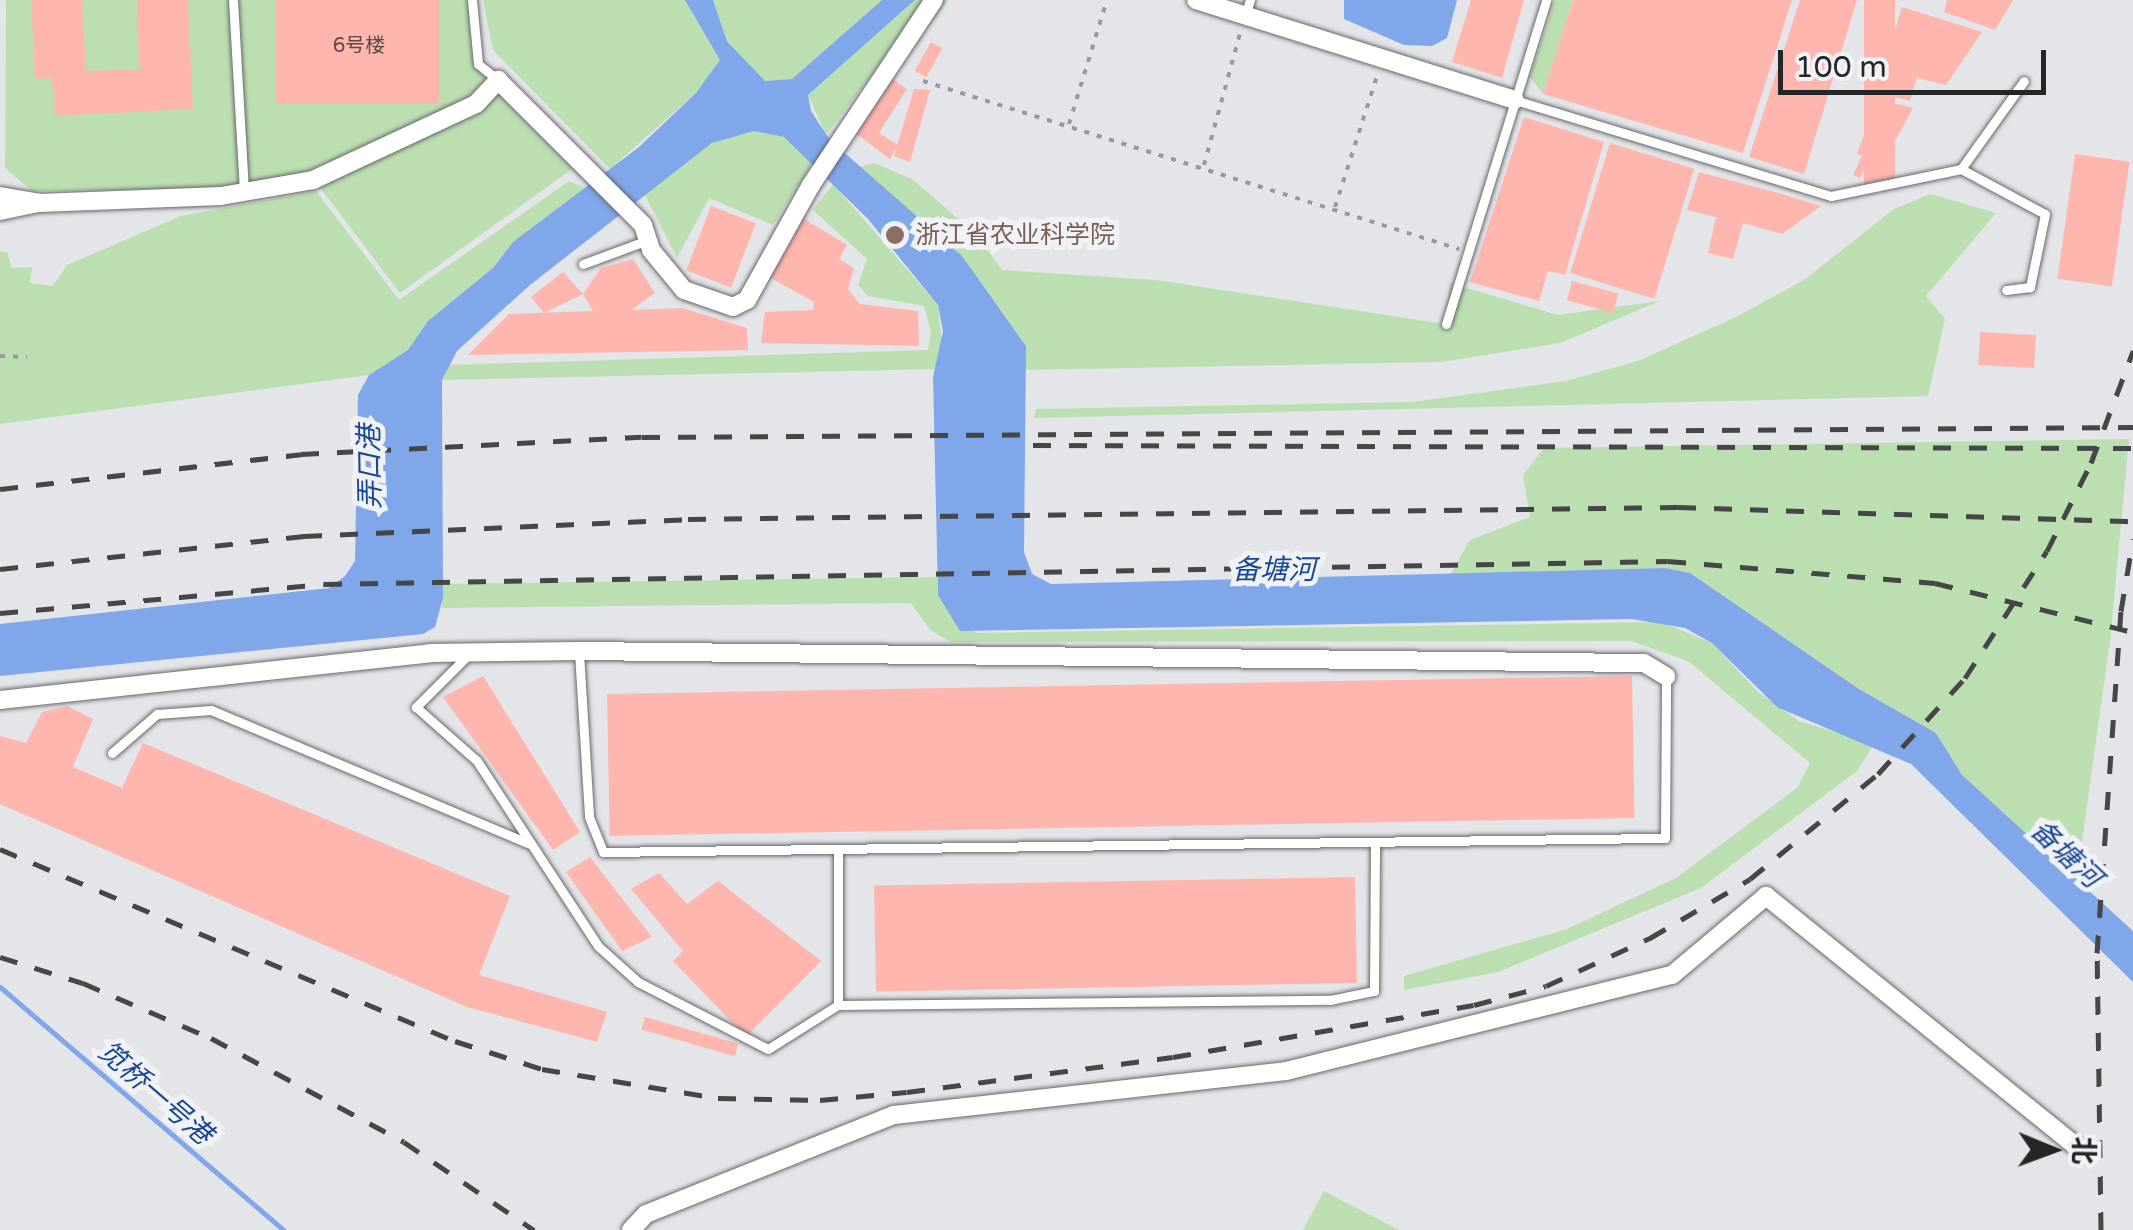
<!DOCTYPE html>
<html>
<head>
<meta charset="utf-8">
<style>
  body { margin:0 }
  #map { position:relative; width:2133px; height:1230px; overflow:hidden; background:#e4e5e9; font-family:"Varela Round","Noto Sans SC",sans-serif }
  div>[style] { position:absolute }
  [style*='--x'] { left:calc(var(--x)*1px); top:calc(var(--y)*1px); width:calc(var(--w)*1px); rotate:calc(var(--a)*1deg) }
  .green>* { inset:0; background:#bcdfb1 }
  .water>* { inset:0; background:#7fa7ea }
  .stream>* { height:5px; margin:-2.5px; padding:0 2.5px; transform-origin:2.5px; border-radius:2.5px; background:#7fa7ea }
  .building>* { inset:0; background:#feb6ae; transform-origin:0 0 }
  .path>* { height:4px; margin-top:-2px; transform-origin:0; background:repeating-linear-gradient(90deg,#98999c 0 5px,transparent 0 13px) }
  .roads { filter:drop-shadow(0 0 2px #67686c) drop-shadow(0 0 2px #67686c) }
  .service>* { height:9px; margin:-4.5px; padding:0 4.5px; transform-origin:4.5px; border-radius:4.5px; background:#fff }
  .minor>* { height:18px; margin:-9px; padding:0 9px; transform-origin:9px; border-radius:9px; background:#fff }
  .rail>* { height:5px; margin-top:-2.5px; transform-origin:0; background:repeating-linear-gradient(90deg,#454647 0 18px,transparent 0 36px) }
  .dots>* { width:28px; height:28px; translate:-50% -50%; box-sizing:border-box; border:5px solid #f1f2f6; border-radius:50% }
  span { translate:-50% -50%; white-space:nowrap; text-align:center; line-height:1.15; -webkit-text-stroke:10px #f1f2f6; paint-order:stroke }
  .number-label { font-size:20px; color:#5b4a49 }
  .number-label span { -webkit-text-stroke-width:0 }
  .education-label { font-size:25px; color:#785e54 }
  .left { translate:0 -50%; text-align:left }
  .water-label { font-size:28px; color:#194794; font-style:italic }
  .north { position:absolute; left:2003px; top:1100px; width:100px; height:100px; -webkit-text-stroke:8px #f1f2f6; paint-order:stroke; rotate:91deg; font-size:28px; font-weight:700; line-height:40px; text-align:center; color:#252627 }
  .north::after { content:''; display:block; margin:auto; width:35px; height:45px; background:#252627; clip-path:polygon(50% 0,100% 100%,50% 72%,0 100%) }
  .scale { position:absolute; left:1778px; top:50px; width:268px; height:45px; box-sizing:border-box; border:5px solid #252627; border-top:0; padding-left:12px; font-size:30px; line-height:35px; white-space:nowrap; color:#252627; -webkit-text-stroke:8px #f1f2f6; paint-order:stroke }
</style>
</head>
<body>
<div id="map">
  <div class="green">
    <i style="clip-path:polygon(6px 0,477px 0,485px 81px,572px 169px,400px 293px,309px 173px,224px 189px,32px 191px,5px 168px)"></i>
    <i style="clip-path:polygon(483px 0,685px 0,721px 60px,696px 93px,610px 169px,493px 50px)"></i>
    <i style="clip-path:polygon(713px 0,882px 0,792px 79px,764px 81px,727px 40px)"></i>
    <i style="clip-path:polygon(915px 0,948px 0,924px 32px,904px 32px,826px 135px,808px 95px)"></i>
    <i style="clip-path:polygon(1555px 0,1573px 0,1543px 94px,1530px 77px)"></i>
    <i style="clip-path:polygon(754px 131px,784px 136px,812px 164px,773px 225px,709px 198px,677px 258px,645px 195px,712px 143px)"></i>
    <i style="clip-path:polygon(874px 163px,912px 179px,976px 234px,1002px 270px,1156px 280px,1445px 324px,1450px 283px,1558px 315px,1660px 301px,1560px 343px,1441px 362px,1025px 370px,1026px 346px,962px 256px,860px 167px)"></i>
    <i style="clip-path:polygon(569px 181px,585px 188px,513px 242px,494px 268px,428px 321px,408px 350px,369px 375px,0 424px,0 252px,7px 252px,12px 268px,32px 267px,30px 283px,53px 286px,67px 265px,181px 216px,316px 191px,399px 300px)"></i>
    <i style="clip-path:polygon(833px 184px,938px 305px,943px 354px,937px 369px,442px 380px,450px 365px,928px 350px,931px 332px,924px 306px,868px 296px,858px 285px,867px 259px,813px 210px)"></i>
    <i style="clip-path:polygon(1930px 194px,1996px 213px,1926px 296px,1945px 319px,1928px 396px,1034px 418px,1036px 409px,1413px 402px,1566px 381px,1638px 361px,1738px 316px,1804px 280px,1894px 209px)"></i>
    <i style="clip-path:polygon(2129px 439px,2110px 641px,2076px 884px,1962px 775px,1936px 733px,1859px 689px,1690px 573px,1665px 568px,1449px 577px,1470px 540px,1530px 517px,1523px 475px,1544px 448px)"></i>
    <i style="clip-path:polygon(937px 577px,938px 595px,976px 633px,1661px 622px,1712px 643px,1758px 692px,1799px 721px,1874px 744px,1857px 771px,1701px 888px,1498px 972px,1404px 990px,1404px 976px,1567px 929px,1676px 878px,1798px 787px,1810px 763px,1688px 661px,1631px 641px,951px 642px,930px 630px,911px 603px,442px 608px,443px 584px)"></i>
    <i style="clip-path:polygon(1324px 1191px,1399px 1230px,1303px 1230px)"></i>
  </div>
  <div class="water">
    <i style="clip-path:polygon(685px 0,713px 0,727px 41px,765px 81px,792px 79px,882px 0,915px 0,808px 95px,811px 111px,830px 140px,962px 256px,1026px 346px,1024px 552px,1032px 574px,1051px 584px,1665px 568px,1690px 573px,1859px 689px,1936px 733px,1962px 775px,2133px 931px,2133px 982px,1911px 764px,1777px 707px,1712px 643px,1685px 628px,1632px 619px,960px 631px,938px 595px,933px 377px,943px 331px,938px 305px,868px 219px,784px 137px,754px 131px,712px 143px,530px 285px,457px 351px,442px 380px,443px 598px,435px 627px,423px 634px,0 676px,0 624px,329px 588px,345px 576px,355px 561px,358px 395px,369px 375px,408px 350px,428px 321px,493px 268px,513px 242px,639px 147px,696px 93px,720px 60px)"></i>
    <i style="clip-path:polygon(1457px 0,1447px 38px,1432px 46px,1404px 45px,1344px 19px,1344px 0)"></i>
  </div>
  <div class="stream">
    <i style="--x:0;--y:987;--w:374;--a:40.6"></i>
  </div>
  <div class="building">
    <i style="clip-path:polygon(31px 0,82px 0,86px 71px,139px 69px,137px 0,188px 0,193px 109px,55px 116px,52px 78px,35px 79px)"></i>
    <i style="left:276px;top:0;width:163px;height:104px"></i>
    <i style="clip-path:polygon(1471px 0,1524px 0,1502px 78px,1452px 62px)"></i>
    <i style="clip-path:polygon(1573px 0,1792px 0,1743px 153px,1543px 94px)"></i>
    <i style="clip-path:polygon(1800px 0,1857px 0,1804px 174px,1749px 157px)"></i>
    <i style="left:1864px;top:0;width:31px;height:184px"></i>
    <i style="clip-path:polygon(1947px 0,2013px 0,1995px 30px,1944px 12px)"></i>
    <i style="clip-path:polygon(1902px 7px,1982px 32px,1946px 85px,1917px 78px,1910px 101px,1877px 92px)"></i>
    <i style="left:931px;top:42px;width:13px;height:33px;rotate:29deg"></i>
    <i style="clip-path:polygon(891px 78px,907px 89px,879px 133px,898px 145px,890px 159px,855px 133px)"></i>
    <i style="clip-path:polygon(914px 89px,930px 90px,910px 162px,894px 156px)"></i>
    <i style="clip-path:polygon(1877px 99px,1913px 108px,1883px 163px,1869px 159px,1860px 178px,1853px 175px,1862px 156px,1857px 154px)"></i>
    <i style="clip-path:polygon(1524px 117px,1604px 142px,1565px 275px,1548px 271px,1539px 301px,1470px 282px)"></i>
    <i style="left:1610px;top:143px;width:88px;height:136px;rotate:17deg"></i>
    <i style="left:2075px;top:154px;width:55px;height:126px;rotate:8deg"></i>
    <i style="clip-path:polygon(1699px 172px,1778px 193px,1821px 206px,1782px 234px,1743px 223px,1733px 259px,1708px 253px,1716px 217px,1687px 210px)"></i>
    <i style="left:711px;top:206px;width:48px;height:69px;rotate:21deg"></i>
    <i style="clip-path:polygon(801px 217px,847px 245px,839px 259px,854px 268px,848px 289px,860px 304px,918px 311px,919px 346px,761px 343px,765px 312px,813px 310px,814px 302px,769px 277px)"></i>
    <i style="clip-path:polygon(633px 259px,655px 293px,631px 310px,682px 308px,747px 328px,748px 350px,468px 355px,509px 314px,593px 311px,583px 294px,601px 268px)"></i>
    <i style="clip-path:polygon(563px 272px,583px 294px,544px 313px,531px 297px)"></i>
    <i style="left:1572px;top:281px;width:48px;height:20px;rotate:15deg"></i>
    <i style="left:2036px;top:335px;width:33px;height:56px;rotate:93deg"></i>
    <i style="clip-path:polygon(483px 676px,580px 832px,553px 850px,443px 697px)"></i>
    <i style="left:1632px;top:676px;width:142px;height:1025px;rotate:89deg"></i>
    <i style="clip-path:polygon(67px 706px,93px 719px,73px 767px,122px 788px,143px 743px,510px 896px,479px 975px,607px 1012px,597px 1042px,467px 1007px,0 804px,0 736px,26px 743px,42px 712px)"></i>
    <i style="clip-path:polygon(590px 857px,652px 937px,622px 951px,566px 872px)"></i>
    <i style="clip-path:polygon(659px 873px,687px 904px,718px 881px,821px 961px,746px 1037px,673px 961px,683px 951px,631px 889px)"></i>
    <i style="left:1355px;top:877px;width:106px;height:481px;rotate:89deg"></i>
    <i style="left:645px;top:1017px;width:97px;height:13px;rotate:16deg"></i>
  </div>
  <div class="path">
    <i style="--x:923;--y:81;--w:562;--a:17.4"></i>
    <i style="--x:1069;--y:124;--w:130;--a:-73"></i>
    <i style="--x:1204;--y:165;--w:140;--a:-74.7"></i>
    <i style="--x:1335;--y:207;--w:141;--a:-72.2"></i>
    <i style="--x:0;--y:356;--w:27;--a:2"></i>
  </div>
  <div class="roads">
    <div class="service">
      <i style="--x:233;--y:0;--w:192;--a:86.7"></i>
      <i style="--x:472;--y:0;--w:64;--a:84.6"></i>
      <i style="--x:478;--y:64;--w:26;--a:39"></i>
      <i style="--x:1245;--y:16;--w:17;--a:-73"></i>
      <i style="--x:1515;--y:100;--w:330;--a:16.9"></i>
      <i style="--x:1831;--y:196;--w:133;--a:-11.7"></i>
      <i style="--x:1961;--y:169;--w:108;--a:-54.4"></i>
      <i style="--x:1961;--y:169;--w:95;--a:28.2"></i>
      <i style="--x:2045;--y:214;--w:75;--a:101.6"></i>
      <i style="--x:2030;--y:287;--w:24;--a:173"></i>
      <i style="--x:583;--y:264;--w:69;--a:-20.3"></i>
      <i style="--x:1446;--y:324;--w:339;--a:-72.8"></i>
      <i style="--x:579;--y:652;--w:165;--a:86.5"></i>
      <i style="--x:589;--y:817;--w:38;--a:68"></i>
      <i style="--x:603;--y:852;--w:1062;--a:-0.76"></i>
      <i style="--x:1665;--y:838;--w:162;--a:-89.6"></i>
      <i style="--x:468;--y:655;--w:74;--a:135"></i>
      <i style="--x:416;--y:707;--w:81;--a:41.5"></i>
      <i style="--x:477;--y:761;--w:221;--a:56.8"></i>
      <i style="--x:598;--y:946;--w:54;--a:42"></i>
      <i style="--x:638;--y:982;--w:146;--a:27.3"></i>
      <i style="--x:768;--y:1049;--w:83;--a:-32.2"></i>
      <i style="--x:112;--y:753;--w:60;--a:-40.9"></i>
      <i style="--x:157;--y:714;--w:54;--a:-4.2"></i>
      <i style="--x:211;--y:710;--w:345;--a:22.8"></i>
      <i style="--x:838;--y:849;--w:156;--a:90"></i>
      <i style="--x:838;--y:1005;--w:492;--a:-0.6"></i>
      <i style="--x:1330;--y:1000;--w:45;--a:-11.6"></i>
      <i style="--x:1374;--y:991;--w:149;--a:-89.6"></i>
    </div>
    <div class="minor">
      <i style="--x:1196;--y:0;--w:334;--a:17.4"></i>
      <i style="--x:0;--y:196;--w:40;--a:10"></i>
      <i style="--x:0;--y:211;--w:40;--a:-12"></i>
      <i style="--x:39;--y:203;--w:182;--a:-2.2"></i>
      <i style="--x:221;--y:196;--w:93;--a:-9.9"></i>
      <i style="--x:313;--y:180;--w:180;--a:-25"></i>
      <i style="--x:476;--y:104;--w:33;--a:-47"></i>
      <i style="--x:498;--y:80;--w:205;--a:45"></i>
      <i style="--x:643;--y:225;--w:26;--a:72"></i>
      <i style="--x:651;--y:250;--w:52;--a:50.5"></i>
      <i style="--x:684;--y:290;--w:52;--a:19.1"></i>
      <i style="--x:733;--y:307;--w:16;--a:-27"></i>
      <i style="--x:747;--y:300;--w:132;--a:-60.9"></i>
      <i style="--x:811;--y:185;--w:222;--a:-56.4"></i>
      <i style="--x:0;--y:700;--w:433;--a:-6.2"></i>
      <i style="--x:430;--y:653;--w:149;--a:-0.8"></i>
      <i style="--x:579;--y:651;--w:1065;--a:0.65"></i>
      <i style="--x:1644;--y:663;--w:26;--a:31"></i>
      <i style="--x:631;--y:1230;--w:22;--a:-47"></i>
      <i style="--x:646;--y:1214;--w:267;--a:-21.8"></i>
      <i style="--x:894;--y:1115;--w:394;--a:-6.4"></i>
      <i style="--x:1286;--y:1071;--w:398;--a:-14"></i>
      <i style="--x:1672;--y:975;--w:123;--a:-40"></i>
      <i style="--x:1766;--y:896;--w:401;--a:38.9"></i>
    </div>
  </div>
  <div class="rail">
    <i style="--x:1033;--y:445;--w:1100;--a:0.16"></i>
    <i style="--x:0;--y:489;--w:303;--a:-6.6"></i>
    <i style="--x:301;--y:454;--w:341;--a:-2.9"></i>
    <i style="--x:642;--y:437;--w:1491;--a:-0.38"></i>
    <i style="--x:0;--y:569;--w:306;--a:-6.2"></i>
    <i style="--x:304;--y:536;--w:384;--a:-2.5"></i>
    <i style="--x:688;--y:519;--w:990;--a:-0.69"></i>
    <i style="--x:1678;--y:507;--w:455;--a:1.8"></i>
    <i style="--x:0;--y:613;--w:325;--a:-5.1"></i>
    <i style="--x:324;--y:584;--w:1344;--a:-0.98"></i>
    <i style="--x:1668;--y:561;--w:268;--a:4.7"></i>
    <i style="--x:1935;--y:583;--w:204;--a:13.9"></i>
    <i style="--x:0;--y:849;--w:494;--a:22.9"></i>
    <i style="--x:455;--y:1041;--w:91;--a:17.8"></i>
    <i style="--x:542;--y:1069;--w:178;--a:9.4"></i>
    <i style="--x:718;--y:1098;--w:102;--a:1.1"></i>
    <i style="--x:820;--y:1100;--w:87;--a:-5.3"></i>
    <i style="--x:907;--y:1092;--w:268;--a:-7.5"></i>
    <i style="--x:1173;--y:1057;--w:305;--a:-9.8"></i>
    <i style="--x:1474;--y:1005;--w:74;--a:-14.8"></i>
    <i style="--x:1546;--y:986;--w:115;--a:-24.8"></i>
    <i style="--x:1650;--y:938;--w:116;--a:-30.5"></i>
    <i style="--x:1750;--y:879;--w:166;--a:-39.4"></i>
    <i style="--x:1878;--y:774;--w:130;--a:-47.8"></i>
    <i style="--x:1965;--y:678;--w:151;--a:-57.2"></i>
    <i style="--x:2047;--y:551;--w:98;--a:-63.4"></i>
    <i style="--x:2091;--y:463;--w:120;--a:-69.4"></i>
    <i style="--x:0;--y:957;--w:87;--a:17.4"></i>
    <i style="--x:83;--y:983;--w:139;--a:23.3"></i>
    <i style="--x:211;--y:1038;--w:219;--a:28.3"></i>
    <i style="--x:404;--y:1142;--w:157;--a:34.1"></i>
    <i style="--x:2101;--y:1230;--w:277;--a:-90.8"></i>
    <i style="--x:2097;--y:953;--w:343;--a:-86"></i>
    <i style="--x:2121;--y:611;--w:73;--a:-80.5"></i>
  </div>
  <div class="dots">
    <i style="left:895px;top:235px;background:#8d6e63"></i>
  </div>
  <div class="number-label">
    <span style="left:359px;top:46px">6号楼</span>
  </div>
  <div class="education-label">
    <span class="left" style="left:915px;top:235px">浙江省农业科学院</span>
  </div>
  <div class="water-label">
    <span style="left:370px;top:467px;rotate:-91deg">弄口港</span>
    <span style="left:1274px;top:570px">备塘河</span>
    <span style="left:2066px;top:854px;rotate:43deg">备塘河</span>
    <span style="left:155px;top:1093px;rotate:41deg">笕桥一号港</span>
  </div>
  <div class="north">北</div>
  <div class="scale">100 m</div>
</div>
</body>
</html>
